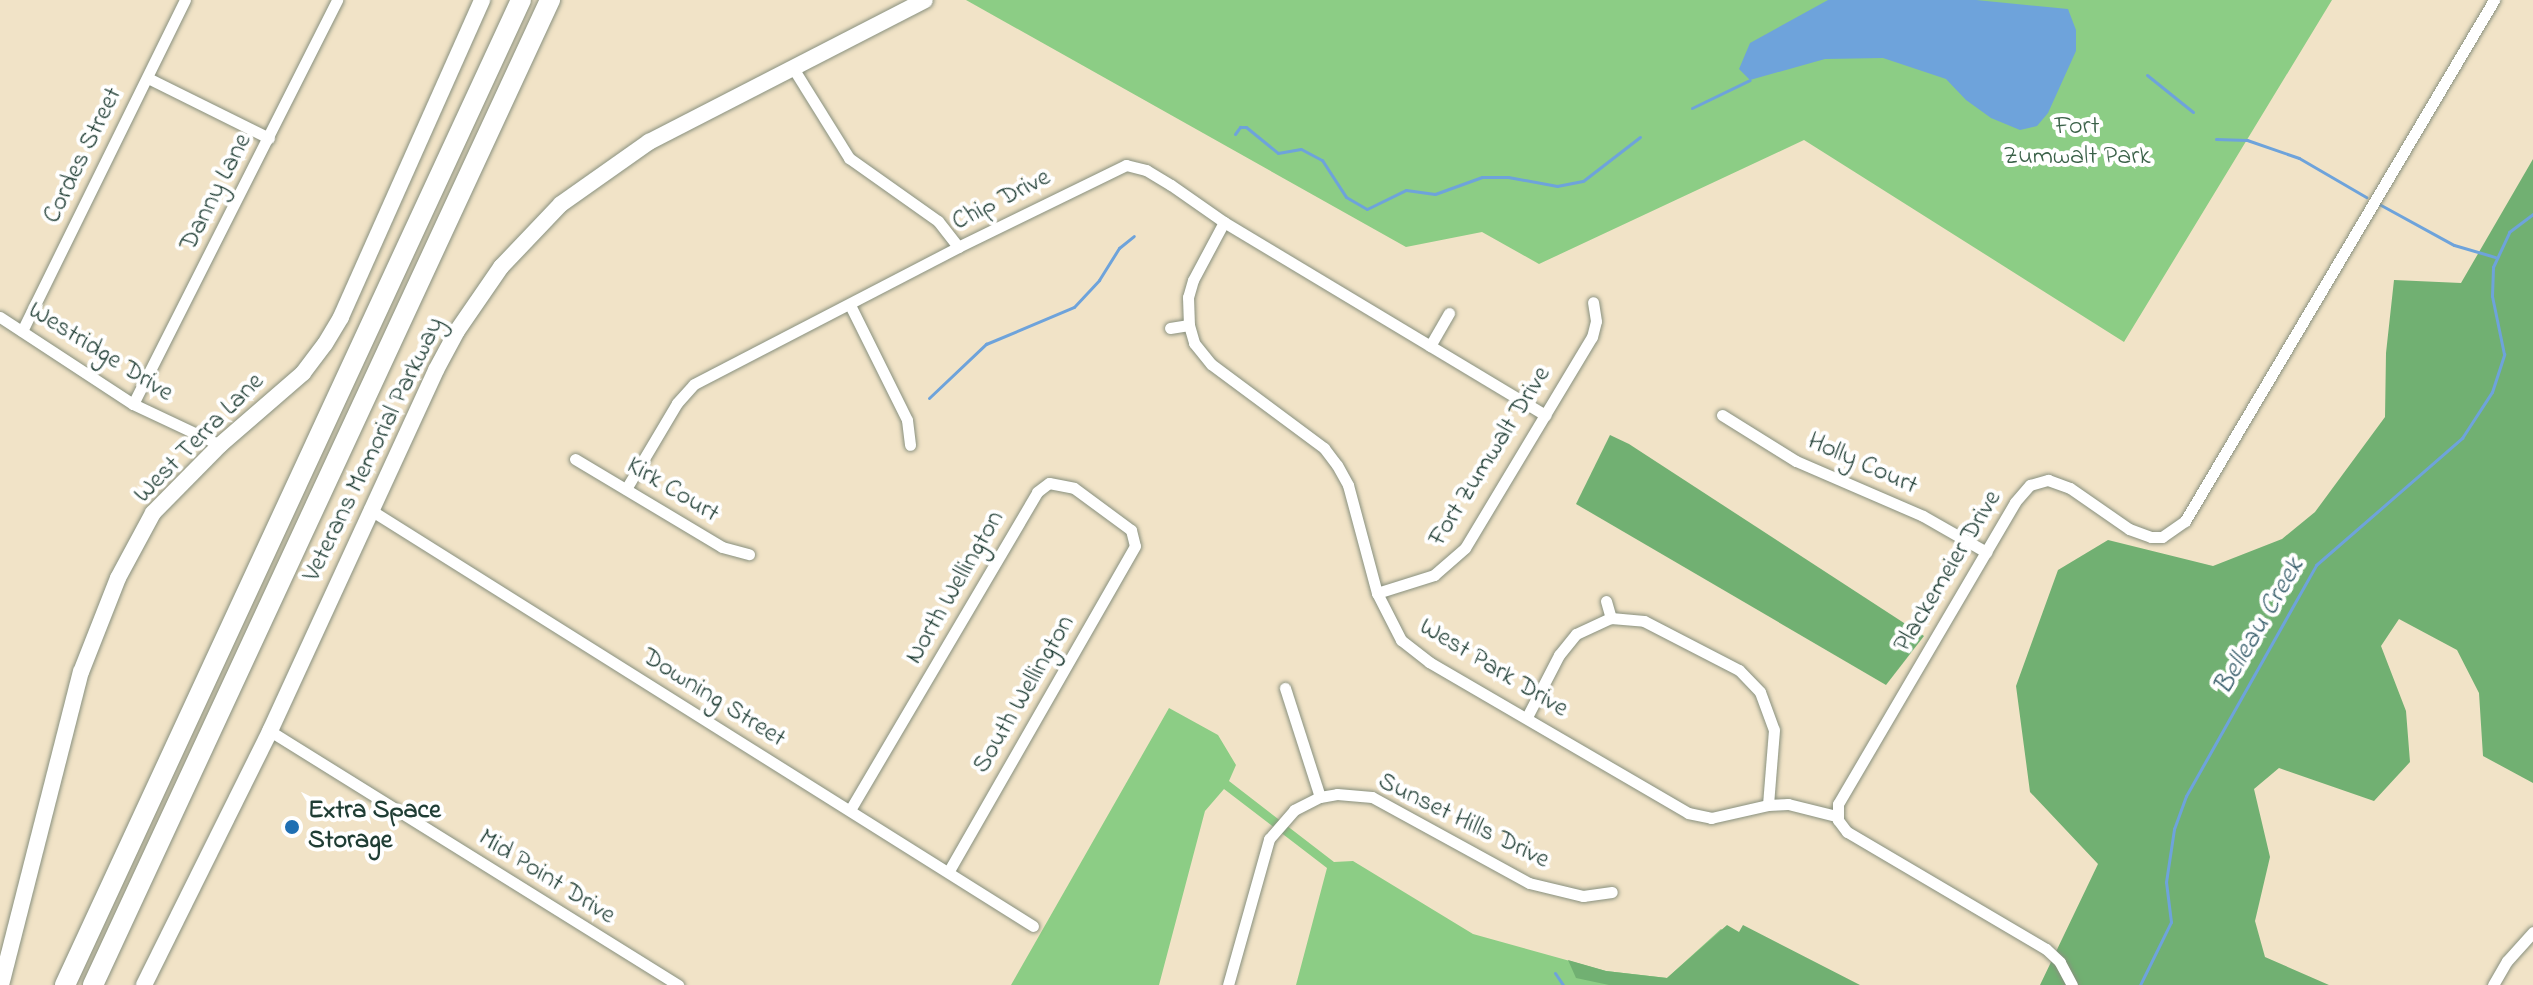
<!DOCTYPE html>
<html>
<head>
<meta charset="utf-8">
<style>
  body { margin:0 }
  #map { position:relative; width:2533px; height:985px; overflow:hidden; background:#f1e3c7; font-family:"Indie Flower",sans-serif }
  div>[style] { position:absolute }
  [style*='--x'] { left:calc(var(--x)*1px); top:calc(var(--y)*1px); width:calc(var(--w)*1px); rotate:calc(var(--a)*1deg) }
  .green>* { inset:0; background:#8ccd85 }
  .forest>* { inset:0; background:#71b072 }
  .water>* { inset:0; background:#6ea3db }
  .stream>* { height:3px; margin:-1.5px; padding:0 1.5px; transform-origin:1.5px; border-radius:1.5px; background:#6ea3db }
  .roads { filter:drop-shadow(0 0 2px #88907e) drop-shadow(0 0 2px #88907e) }
  .street>* { height:11px; margin:-5.5px; padding:0 5.5px; transform-origin:5.5px; border-radius:5.5px; background:#fff }
  .secondary>* { height:16px; margin:-8px; padding:0 8px; transform-origin:8px; border-radius:8px; background:#fff }
  .highway>* { height:20px; margin:-10px; padding:0 10px; transform-origin:10px; border-radius:10px; background:#fff }
  .dots>* { width:22px; height:22px; translate:-50% -50%; box-sizing:border-box; border:4px solid #fff; border-radius:50% }
  span { translate:-50% -50%; white-space:nowrap; text-align:center; line-height:1.15; -webkit-text-stroke:8px #fff; paint-order:stroke }
  .park-label { font-size:26px; color:#3a6148 }
  .street-label { font-size:26px; color:#1f3d34 }
  .poi-label { font-size:26px; color:#1f3d34; font-weight:700 }
  .left { translate:0 -50%; text-align:left }
  .water-label { font-size:28px; color:#3b616e; font-style:italic }
</style>
</head>
<body>
<div id="map">
  <div class="green">
    <i style="clip-path:polygon(966px 0,2332px 0,2124px 342px,1804px 140px,1539px 264px,1482px 232px,1406px 247px)"></i>
    <i style="clip-path:polygon(1169px 708px,1218px 735px,1236px 765px,1229px 781px,1334px 862px,1353px 861px,1473px 934px,1606px 971px,1667px 978px,1721px 929px,1802px 985px,1296px 985px,1327px 868px,1224px 789px,1205px 811px,1159px 985px,1011px 985px)"></i>
  </div>
  <div class="forest">
    <i style="clip-path:polygon(2533px 159px,2533px 783px,2483px 756px,2479px 693px,2457px 650px,2399px 619px,2381px 646px,2406px 711px,2410px 762px,2374px 801px,2279px 768px,2254px 789px,2270px 857px,2255px 921px,2265px 957px,2329px 985px,2040px 985px,2098px 864px,2030px 792px,2016px 686px,2058px 570px,2108px 540px,2213px 566px,2282px 539px,2315px 512px,2385px 417px,2386px 353px,2394px 280px,2461px 283px)"></i>
    <i style="clip-path:polygon(1610px 435px,1629px 444px,1924px 636px,1886px 685px,1576px 504px)"></i>
    <i style="clip-path:polygon(1727px 925px,1739px 932px,1743px 925px,1860px 985px,1609px 985px,1576px 978px,1568px 960px,1606px 971px,1667px 978px)"></i>
  </div>
  <div class="water">
    <i style="clip-path:polygon(1828px 0,1976px 0,2068px 9px,2076px 30px,2076px 51px,2048px 113px,2037px 126px,2020px 130px,1991px 118px,1966px 100px,1946px 79px,1883px 58px,1825px 59px,1750px 80px,1739px 69px,1750px 43px)"></i>
  </div>
  <div class="stream">
    <i style="--x:2147;--y:75;--w:59;--a:38.8"></i>
    <i style="--x:1692;--y:108;--w:64;--a:-25.8"></i>
    <i style="--x:1235;--y:134;--w:9;--a:-54"></i>
    <i style="--x:1240;--y:127;--w:6;--a:0"></i>
    <i style="--x:1246;--y:127;--w:41;--a:39.1"></i>
    <i style="--x:1278;--y:153;--w:23;--a:-10"></i>
    <i style="--x:1301;--y:149;--w:24;--a:28"></i>
    <i style="--x:1322;--y:160;--w:44;--a:57"></i>
    <i style="--x:1346;--y:197;--w:24;--a:30"></i>
    <i style="--x:1367;--y:209;--w:43;--a:-26"></i>
    <i style="--x:1406;--y:190;--w:29;--a:8"></i>
    <i style="--x:1435;--y:194;--w:50;--a:-19.9"></i>
    <i style="--x:1482;--y:177;--w:26;--a:0"></i>
    <i style="--x:1508;--y:177;--w:50;--a:10.4"></i>
    <i style="--x:1557;--y:186;--w:26;--a:-11"></i>
    <i style="--x:1583;--y:181;--w:72;--a:-37.7"></i>
    <i style="--x:2216;--y:139;--w:31;--a:2"></i>
    <i style="--x:2247;--y:140;--w:55;--a:19.1"></i>
    <i style="--x:2299;--y:158;--w:78;--a:30.2"></i>
    <i style="--x:2379;--y:204;--w:85;--a:28.7"></i>
    <i style="--x:2454;--y:245;--w:43;--a:16.3"></i>
    <i style="--x:929;--y:398;--w:79;--a:-43.5"></i>
    <i style="--x:986;--y:344;--w:95;--a:-22.8"></i>
    <i style="--x:1074;--y:307;--w:37;--a:-47"></i>
    <i style="--x:1099;--y:280;--w:38;--a:-58"></i>
    <i style="--x:1119;--y:248;--w:19;--a:-39"></i>
    <i style="--x:1555;--y:973;--w:14;--a:56"></i>
    <i style="--x:2140;--y:985;--w:70;--a:-63.8"></i>
    <i style="--x:2171;--y:922;--w:40;--a:-97.1"></i>
    <i style="--x:2166;--y:882;--w:54;--a:-81.4"></i>
    <i style="--x:2174;--y:829;--w:35;--a:-70"></i>
    <i style="--x:2186;--y:796;--w:265;--a:-60.6"></i>
    <i style="--x:2316;--y:565;--w:194;--a:-41"></i>
    <i style="--x:2462;--y:438;--w:55;--a:-56.9"></i>
    <i style="--x:2492;--y:392;--w:40;--a:-72"></i>
    <i style="--x:2504;--y:354;--w:59;--a:-101.7"></i>
    <i style="--x:2492;--y:296;--w:29;--a:-88"></i>
    <i style="--x:2493;--y:267;--w:38;--a:-65"></i>
    <i style="--x:2509;--y:232;--w:30;--a:-37"></i>
  </div>
  <div class="roads">
    <div class="street">
      <i style="--x:793;--y:68;--w:106;--a:58.1"></i>
      <i style="--x:849;--y:158;--w:109;--a:35.3"></i>
      <i style="--x:938;--y:221;--w:33;--a:52"></i>
      <i style="--x:148;--y:78;--w:135;--a:26.4"></i>
      <i style="--x:1224;--y:222;--w:66;--a:118.1"></i>
      <i style="--x:1193;--y:280;--w:18;--a:106"></i>
      <i style="--x:1188;--y:297;--w:28;--a:88"></i>
      <i style="--x:1189;--y:325;--w:19;--a:74"></i>
      <i style="--x:1194;--y:343;--w:27;--a:51"></i>
      <i style="--x:1211;--y:364;--w:141;--a:36.6"></i>
      <i style="--x:1324;--y:448;--w:21;--a:53"></i>
      <i style="--x:1337;--y:465;--w:23;--a:61"></i>
      <i style="--x:1348;--y:485;--w:112;--a:75"></i>
      <i style="--x:1377;--y:593;--w:53;--a:62.9"></i>
      <i style="--x:1401;--y:640;--w:36;--a:38"></i>
      <i style="--x:1429;--y:662;--w:300;--a:30.2"></i>
      <i style="--x:1688;--y:813;--w:24;--a:12"></i>
      <i style="--x:1711;--y:818;--w:58;--a:-12.8"></i>
      <i style="--x:1768;--y:805;--w:20;--a:-3"></i>
      <i style="--x:1788;--y:804;--w:49;--a:14"></i>
      <i style="--x:850;--y:305;--w:128;--a:63.6"></i>
      <i style="--x:907;--y:420;--w:25;--a:83"></i>
      <i style="--x:0;--y:317;--w:159;--a:33.2"></i>
      <i style="--x:133;--y:404;--w:96;--a:25.2"></i>
      <i style="--x:1170;--y:328;--w:19;--a:-9"></i>
      <i style="--x:22;--y:331;--w:369;--a:-63.8"></i>
      <i style="--x:1430;--y:346;--w:38;--a:-60"></i>
      <i style="--x:133;--y:404;--w:453;--a:-63.2"></i>
      <i style="--x:1722;--y:415;--w:87;--a:31.9"></i>
      <i style="--x:1796;--y:461;--w:138;--a:23.4"></i>
      <i style="--x:1923;--y:516;--w:73;--a:29.7"></i>
      <i style="--x:575;--y:459;--w:171;--a:30.9"></i>
      <i style="--x:722;--y:547;--w:28;--a:15"></i>
      <i style="--x:626;--y:489;--w:100;--a:-59.3"></i>
      <i style="--x:677;--y:403;--w:25;--a:-48"></i>
      <i style="--x:694;--y:384;--w:297;--a:-27.4"></i>
      <i style="--x:958;--y:247;--w:187;--a:-26"></i>
      <i style="--x:1126;--y:165;--w:21;--a:14"></i>
      <i style="--x:1146;--y:170;--w:29;--a:31"></i>
      <i style="--x:1171;--y:185;--w:65;--a:34.9"></i>
      <i style="--x:1224;--y:222;--w:375;--a:31"></i>
      <i style="--x:369;--y:509;--w:784;--a:32.13"></i>
      <i style="--x:1377;--y:593;--w:60;--a:-17.5"></i>
      <i style="--x:1434;--y:575;--w:41;--a:-41.1"></i>
      <i style="--x:1465;--y:548;--w:246;--a:-59"></i>
      <i style="--x:1592;--y:337;--w:16;--a:-76"></i>
      <i style="--x:1596;--y:321;--w:19;--a:-99"></i>
      <i style="--x:1606;--y:601;--w:18;--a:74"></i>
      <i style="--x:1285;--y:688;--w:114;--a:72.2"></i>
      <i style="--x:1527;--y:717;--w:70;--a:-62.7"></i>
      <i style="--x:1559;--y:655;--w:27;--a:-51"></i>
      <i style="--x:1576;--y:634;--w:38;--a:-25"></i>
      <i style="--x:1611;--y:618;--w:33;--a:5"></i>
      <i style="--x:1644;--y:621;--w:107;--a:27.3"></i>
      <i style="--x:1739;--y:670;--w:30;--a:46"></i>
      <i style="--x:1760;--y:692;--w:40;--a:69.8"></i>
      <i style="--x:1774;--y:730;--w:75;--a:94.6"></i>
      <i style="--x:270;--y:731;--w:481;--a:31.9"></i>
      <i style="--x:850;--y:810;--w:369;--a:-59.5"></i>
      <i style="--x:1037;--y:492;--w:15;--a:-37"></i>
      <i style="--x:1049;--y:483;--w:25;--a:11"></i>
      <i style="--x:1074;--y:488;--w:71;--a:36.4"></i>
      <i style="--x:1131;--y:530;--w:16;--a:76"></i>
      <i style="--x:1135;--y:546;--w:374;--a:119.8"></i>
      <i style="--x:1228;--y:985;--w:152;--a:-74.3"></i>
      <i style="--x:1269;--y:839;--w:38;--a:-49"></i>
      <i style="--x:1294;--y:810;--w:29;--a:-27"></i>
      <i style="--x:1320;--y:797;--w:17;--a:-10"></i>
      <i style="--x:1337;--y:794;--w:35;--a:5"></i>
      <i style="--x:1372;--y:797;--w:179;--a:28.7"></i>
      <i style="--x:1529;--y:883;--w:56;--a:13.5"></i>
      <i style="--x:1583;--y:896;--w:29;--a:-8"></i>
      <i style="--x:2072;--y:985;--w:26;--a:-118"></i>
      <i style="--x:2060;--y:962;--w:19;--a:-137"></i>
      <i style="--x:2046;--y:949;--w:231;--a:-149.5"></i>
      <i style="--x:1847;--y:832;--w:15;--a:-127"></i>
      <i style="--x:1838;--y:820;--w:16;--a:-90"></i>
      <i style="--x:1838;--y:804;--w:350;--a:-59.6"></i>
      <i style="--x:2015;--y:502;--w:23;--a:-49"></i>
      <i style="--x:2030;--y:485;--w:19;--a:-16"></i>
      <i style="--x:2048;--y:480;--w:23;--a:20"></i>
      <i style="--x:2070;--y:488;--w:72;--a:34.8"></i>
      <i style="--x:2129;--y:529;--w:23;--a:20"></i>
      <i style="--x:2151;--y:537;--w:11;--a:0"></i>
      <i style="--x:2162;--y:537;--w:28;--a:-35"></i>
      <i style="--x:2185;--y:521;--w:606;--a:-59.33"></i>
      <i style="--x:2493;--y:985;--w:28;--a:-60"></i>
      <i style="--x:2507;--y:961;--w:39;--a:-48"></i>
    </div>
    <div class="secondary">
      <i style="--x:1;--y:985;--w:323;--a:-75.7"></i>
      <i style="--x:81;--y:672;--w:101;--a:-68.5"></i>
      <i style="--x:118;--y:578;--w:74;--a:-61.7"></i>
      <i style="--x:153;--y:513;--w:95;--a:-45.4"></i>
      <i style="--x:220;--y:445;--w:110;--a:-40.9"></i>
      <i style="--x:303;--y:373;--w:36;--a:-53"></i>
      <i style="--x:325;--y:344;--w:31;--a:-59"></i>
      <i style="--x:341;--y:317;--w:347;--a:-66"></i>
      <i style="--x:144;--y:985;--w:284;--a:-63.6"></i>
      <i style="--x:270;--y:731;--w:397;--a:-65.3"></i>
      <i style="--x:436;--y:370;--w:44;--a:-61.7"></i>
      <i style="--x:457;--y:331;--w:78;--a:-55.5"></i>
      <i style="--x:501;--y:267;--w:87;--a:-46.4"></i>
      <i style="--x:561;--y:204;--w:108;--a:-35.2"></i>
      <i style="--x:649;--y:142;--w:310;--a:-27.2"></i>
    </div>
    <div class="highway">
      <i style="--x:65;--y:985;--w:1085;--a:-65.16"></i>
      <i style="--x:93;--y:985;--w:1086;--a:-65.11"></i>
    </div>
  </div>
  <div class="dots">
    <i style="left:292px;top:827px;background:#1f6fb2"></i>
  </div>
  <div class="park-label">
    <span style="left:2077px;top:143px">Fort<br>Zumwalt Park</span>
  </div>
  <div class="street-label">
    <span style="left:84px;top:156px;rotate:-64deg">Cordes Street</span>
    <span style="left:217px;top:193px;rotate:-63deg">Danny Lane</span>
    <span style="left:1002px;top:201px;rotate:-27deg">Chip Drive</span>
    <span style="left:100px;top:353px;rotate:32deg">Westridge Drive</span>
    <span style="left:200px;top:439px;rotate:-45deg">West Terra Lane</span>
    <span style="left:375px;top:450px;rotate:-64deg">Veterans Memorial Parkway</span>
    <span style="left:1491px;top:457px;rotate:-58deg">Fort Zumwalt Drive</span>
    <span style="left:1862px;top:465px;rotate:24deg">Holly Court</span>
    <span style="left:672px;top:491px;rotate:31deg">Kirk Court</span>
    <span style="left:1949px;top:572px;rotate:-59deg">Plackemeier Drive</span>
    <span style="left:956px;top:588px;rotate:-60deg">North Wellington</span>
    <span style="left:1493px;top:669px;rotate:31deg">West Park Drive</span>
    <span style="left:1025px;top:695px;rotate:-60deg">South Wellington</span>
    <span style="left:713px;top:699px;rotate:32deg">Downing Street</span>
    <span style="left:1463px;top:822px;rotate:26deg">Sunset Hills Drive</span>
    <span style="left:546px;top:878px;rotate:32deg">Mid Point Drive</span>
  </div>
  <div class="poi-label">
    <span class="left" style="left:308px;top:827px">Extra Space<br>Storage</span>
  </div>
  <div class="water-label">
    <span style="left:2260px;top:627px;rotate:-60deg">Belleau Creek</span>
  </div>
</div>
</body>
</html>
